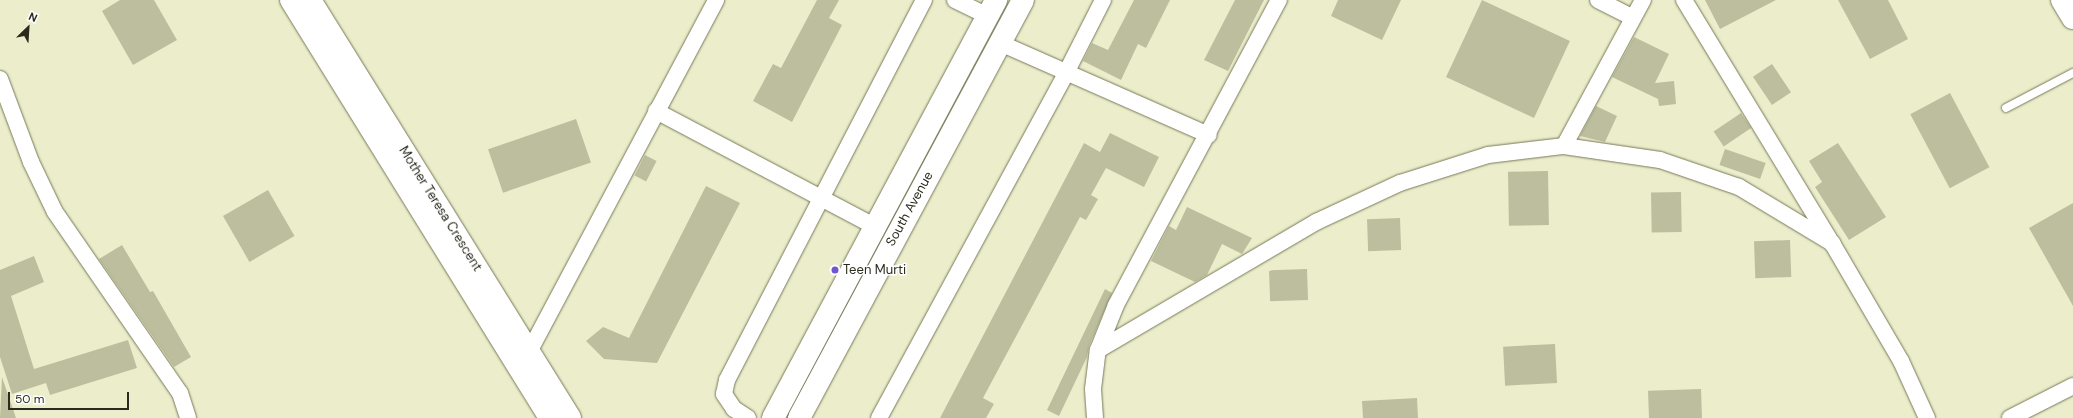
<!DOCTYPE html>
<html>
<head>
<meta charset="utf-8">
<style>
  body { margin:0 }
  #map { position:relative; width:2073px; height:418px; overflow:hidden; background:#eceecb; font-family:"DM Sans",sans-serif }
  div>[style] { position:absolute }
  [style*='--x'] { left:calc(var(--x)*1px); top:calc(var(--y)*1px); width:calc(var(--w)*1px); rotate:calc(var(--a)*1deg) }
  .building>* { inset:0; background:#bdbe9d; transform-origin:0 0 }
  .roads { filter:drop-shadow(0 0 1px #777859) drop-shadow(0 0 1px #777859) }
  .lane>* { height:8px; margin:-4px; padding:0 4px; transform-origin:4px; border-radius:4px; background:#fff }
  .street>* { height:16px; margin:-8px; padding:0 8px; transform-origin:8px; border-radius:8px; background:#fff }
  .secondary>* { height:22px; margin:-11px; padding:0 11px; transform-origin:11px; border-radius:11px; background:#fff }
  .dots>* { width:11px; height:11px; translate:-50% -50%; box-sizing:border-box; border:2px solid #fff; border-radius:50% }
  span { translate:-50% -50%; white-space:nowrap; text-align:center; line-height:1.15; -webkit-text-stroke:3px #fff; paint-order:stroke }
  .street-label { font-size:13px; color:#2a2b1e }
  .poi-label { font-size:13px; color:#2a2b1e }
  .left { translate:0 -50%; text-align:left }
  .north { position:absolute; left:8px; top:8px; width:40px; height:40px; -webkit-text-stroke:3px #fff; paint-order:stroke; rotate:25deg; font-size:11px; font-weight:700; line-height:16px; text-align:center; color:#2a2b1e }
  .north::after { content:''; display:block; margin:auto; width:14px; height:18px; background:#2a2b1e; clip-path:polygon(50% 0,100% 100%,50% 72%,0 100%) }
  .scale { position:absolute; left:8px; top:392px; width:121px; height:18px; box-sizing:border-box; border:2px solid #2a2b1e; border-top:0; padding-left:5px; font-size:12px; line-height:14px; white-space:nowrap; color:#2a2b1e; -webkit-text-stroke:3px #fff; paint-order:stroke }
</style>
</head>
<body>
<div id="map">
  <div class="building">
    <i style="clip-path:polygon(120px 0,154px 0,177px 40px,133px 65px,102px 11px)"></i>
    <i style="clip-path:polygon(817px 0,839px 0,829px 18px,842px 25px,792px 122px,753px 101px,773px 64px,781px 68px)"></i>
    <i style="clip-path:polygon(1134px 0,1170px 0,1146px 48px,1138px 44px,1121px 80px,1083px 61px,1092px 43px,1108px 50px)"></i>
    <i style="clip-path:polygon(1235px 0,1264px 0,1228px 71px,1204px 60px)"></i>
    <i style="clip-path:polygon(1338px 0,1401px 0,1382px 40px,1331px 16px)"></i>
    <i style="left:1482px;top:0;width:97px;height:85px;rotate:25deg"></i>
    <i style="clip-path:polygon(1705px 0,1776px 0,1720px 29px)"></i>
    <i style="clip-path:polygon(1838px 0,1888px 0,1908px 39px,1870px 59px)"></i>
    <i style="clip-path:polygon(1634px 37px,1669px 54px,1655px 83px,1674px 81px,1676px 104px,1659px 106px,1658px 99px,1612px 77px)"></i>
    <i style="left:1772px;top:64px;width:34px;height:23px;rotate:56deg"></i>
    <i style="left:1950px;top:93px;width:84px;height:45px;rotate:62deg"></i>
    <i style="clip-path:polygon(1596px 106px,1617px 116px,1605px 142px,1580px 136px)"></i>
    <i style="left:1741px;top:113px;width:18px;height:33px;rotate:56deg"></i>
    <i style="left:576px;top:119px;width:46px;height:93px;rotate:71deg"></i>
    <i style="clip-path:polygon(1110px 133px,1159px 157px,1144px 187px,1106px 168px,1091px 195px,1098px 199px,1086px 220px,1080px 217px,983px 398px,994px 404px,986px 418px,940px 418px,1084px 143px,1100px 152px)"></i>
    <i style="clip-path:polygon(1838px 143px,1886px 217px,1849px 240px,1815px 187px,1822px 182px,1809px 161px)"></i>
    <i style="left:1725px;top:149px;width:43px;height:17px;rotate:19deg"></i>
    <i style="left:645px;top:155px;width:13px;height:23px;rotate:27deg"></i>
    <i style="left:1548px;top:171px;width:54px;height:40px;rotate:89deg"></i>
    <i style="clip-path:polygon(706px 186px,740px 203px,657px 363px,604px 359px,586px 341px,603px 327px,629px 338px)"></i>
    <i style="left:268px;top:190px;width:53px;height:52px;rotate:60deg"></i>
    <i style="left:1681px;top:192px;width:40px;height:30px;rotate:89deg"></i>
    <i style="clip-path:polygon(2073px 203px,2073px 306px,2029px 228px)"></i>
    <i style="clip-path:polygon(1187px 207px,1252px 238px,1242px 254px,1222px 244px,1207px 275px,1195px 282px,1151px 261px,1169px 226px,1176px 230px)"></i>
    <i style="left:1400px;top:218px;width:32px;height:33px;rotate:88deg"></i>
    <i style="left:1790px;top:240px;width:37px;height:36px;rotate:88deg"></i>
    <i style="clip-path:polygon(122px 245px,150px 292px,153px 291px,191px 357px,174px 367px,99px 259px)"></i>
    <i style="clip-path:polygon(34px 256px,44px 282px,11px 296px,34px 369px,128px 340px,137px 368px,50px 395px,46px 383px,12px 394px,0 357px,0 270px)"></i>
    <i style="left:1307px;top:269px;width:31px;height:38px;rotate:88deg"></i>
    <i style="clip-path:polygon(1105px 289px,1112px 293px,1089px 346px,1087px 357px,1059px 416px,1047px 410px)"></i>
    <i style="left:1555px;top:344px;width:39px;height:52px;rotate:87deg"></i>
    <i style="clip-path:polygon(2px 377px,16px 418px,0 418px)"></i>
    <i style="left:1701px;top:389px;width:29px;height:53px;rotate:88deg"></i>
    <i style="clip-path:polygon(1417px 398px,1418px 418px,1363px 418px,1362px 401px)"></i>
  </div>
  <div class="roads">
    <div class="lane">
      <i style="--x:2006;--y:108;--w:76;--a:-27.6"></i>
    </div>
    <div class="street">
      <i style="--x:955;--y:0;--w:37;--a:26"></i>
      <i style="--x:1598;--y:0;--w:39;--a:27"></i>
      <i style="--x:1684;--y:0;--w:285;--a:58.7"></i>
      <i style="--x:1832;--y:243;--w:137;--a:59.7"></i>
      <i style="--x:1901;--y:361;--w:63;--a:65.5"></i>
      <i style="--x:1000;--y:43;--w:228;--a:23.8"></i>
      <i style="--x:0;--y:79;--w:89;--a:69.5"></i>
      <i style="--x:31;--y:162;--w:55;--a:64.4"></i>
      <i style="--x:55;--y:212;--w:220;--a:55.4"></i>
      <i style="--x:180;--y:393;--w:26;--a:72"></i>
      <i style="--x:656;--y:111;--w:249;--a:27.8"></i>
      <i style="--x:1564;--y:146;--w:166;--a:-61.6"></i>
      <i style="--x:1098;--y:350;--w:253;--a:-30.4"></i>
      <i style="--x:1316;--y:222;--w:93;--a:-24.9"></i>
      <i style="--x:1400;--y:183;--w:92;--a:-17.7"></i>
      <i style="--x:1488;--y:155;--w:77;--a:-6.8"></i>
      <i style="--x:1564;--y:146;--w:97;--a:8.3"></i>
      <i style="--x:1660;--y:160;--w:83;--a:18.9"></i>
      <i style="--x:1739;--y:187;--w:109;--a:31.1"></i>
      <i style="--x:529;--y:352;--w:399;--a:-62"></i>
      <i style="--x:748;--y:418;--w:17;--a:-147"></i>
      <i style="--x:734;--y:409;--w:18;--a:-124"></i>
      <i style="--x:724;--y:394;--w:14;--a:-78"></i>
      <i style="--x:727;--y:380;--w:428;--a:-62.6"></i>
      <i style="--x:879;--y:418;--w:392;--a:-61.5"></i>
      <i style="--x:1066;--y:73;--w:82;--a:-63.1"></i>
      <i style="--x:1095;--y:418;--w:29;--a:-94"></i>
      <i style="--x:1093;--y:389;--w:39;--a:-83"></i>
      <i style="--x:1098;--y:350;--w:48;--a:-68.2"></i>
      <i style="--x:1116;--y:305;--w:346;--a:-61.9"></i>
      <i style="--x:2010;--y:418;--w:71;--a:-26.9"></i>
    </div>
    <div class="secondary">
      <i style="--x:291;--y:0;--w:492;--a:58.2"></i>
      <i style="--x:310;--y:0;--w:492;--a:58.1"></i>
      <i style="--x:2062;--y:0;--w:21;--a:59"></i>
      <i style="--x:773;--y:418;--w:474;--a:-61.9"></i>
      <i style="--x:799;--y:418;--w:474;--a:-61.8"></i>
    </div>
  </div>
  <div class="dots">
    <i style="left:835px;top:270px;background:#7056d0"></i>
  </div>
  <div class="street-label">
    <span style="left:440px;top:209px;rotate:58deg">Mother Teresa Crescent</span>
    <span style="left:910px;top:209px;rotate:-61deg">South Avenue</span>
  </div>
  <div class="poi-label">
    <span class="left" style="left:843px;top:270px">Teen Murti</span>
  </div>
  <div class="north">N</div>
  <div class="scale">50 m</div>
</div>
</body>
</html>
